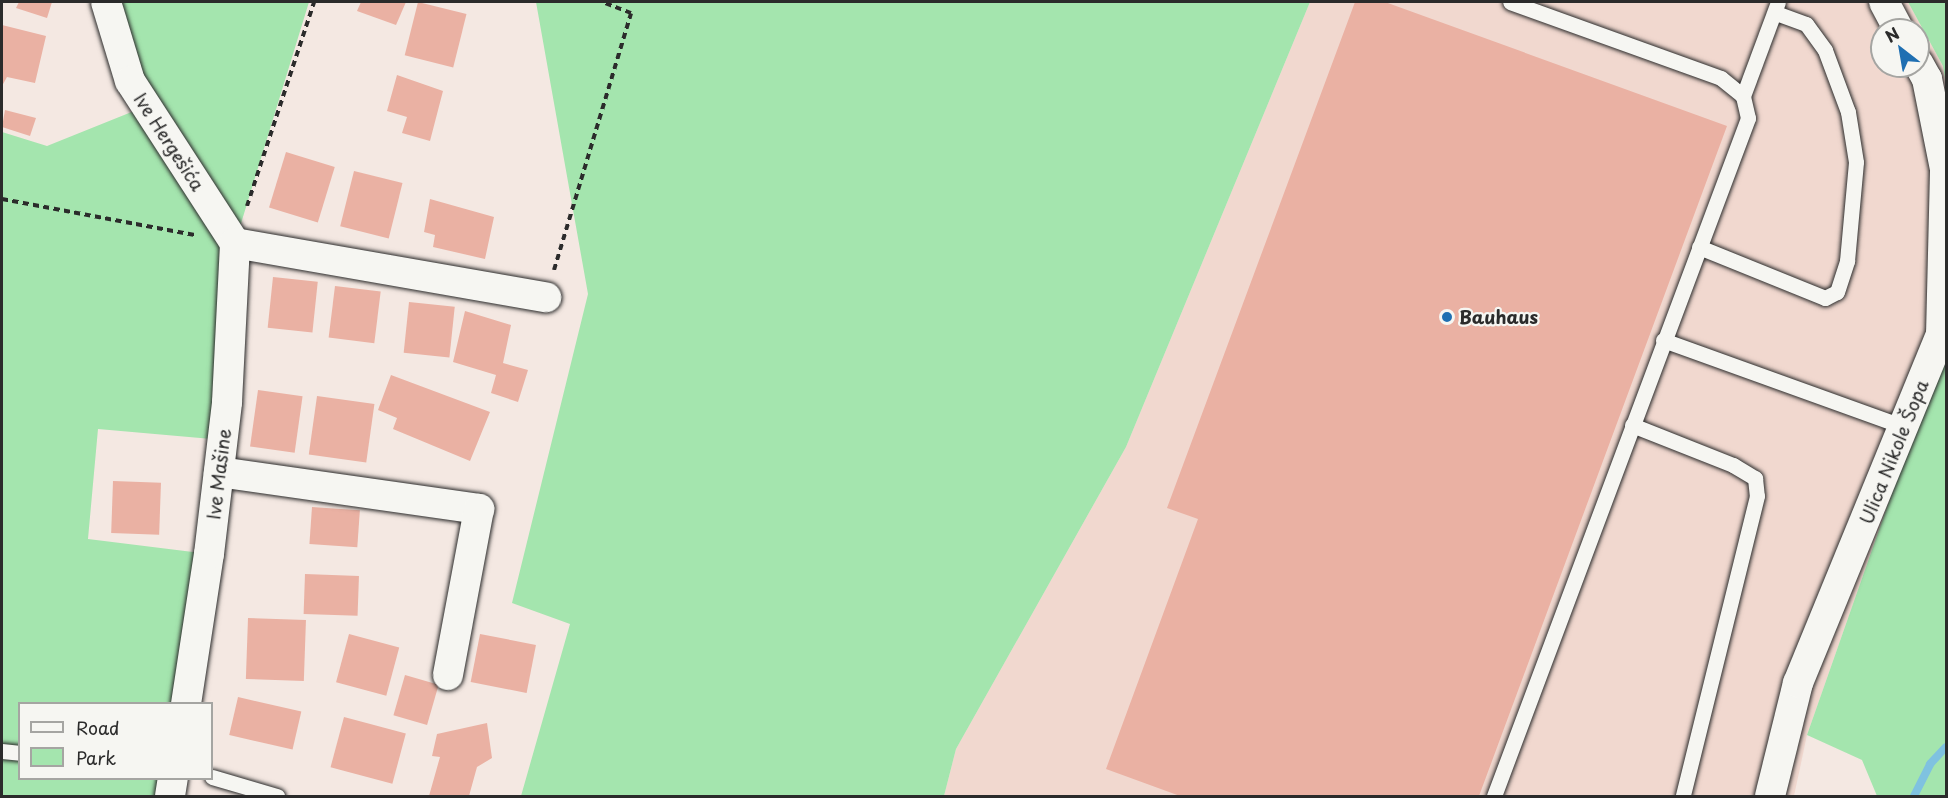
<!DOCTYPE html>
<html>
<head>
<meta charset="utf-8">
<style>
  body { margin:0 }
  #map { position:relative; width:1948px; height:798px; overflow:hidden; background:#f4e8e2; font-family:"Playpen Sans",sans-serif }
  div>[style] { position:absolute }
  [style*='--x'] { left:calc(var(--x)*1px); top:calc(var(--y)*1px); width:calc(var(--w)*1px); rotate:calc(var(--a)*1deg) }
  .built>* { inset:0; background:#f1d8cf }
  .green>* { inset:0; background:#a4e5ae }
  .stream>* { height:8px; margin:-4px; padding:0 4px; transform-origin:4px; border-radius:4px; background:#7fc2e0 }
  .building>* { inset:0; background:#eab1a3; transform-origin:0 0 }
  .path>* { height:4px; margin-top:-2px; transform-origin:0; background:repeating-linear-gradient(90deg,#2b2b2b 0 6px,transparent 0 10.5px) }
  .roads { filter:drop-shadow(0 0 2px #2b2b2b) drop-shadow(0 0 2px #2b2b2b) }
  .lane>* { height:15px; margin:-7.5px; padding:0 7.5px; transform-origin:7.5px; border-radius:7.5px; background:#f6f6f2 }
  .street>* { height:30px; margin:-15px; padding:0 15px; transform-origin:15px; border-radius:15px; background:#f6f6f2 }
  .dots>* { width:16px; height:16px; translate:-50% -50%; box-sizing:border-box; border:3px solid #f6f6f2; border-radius:50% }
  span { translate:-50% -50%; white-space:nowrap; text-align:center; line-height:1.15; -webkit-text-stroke:4.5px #f6f6f2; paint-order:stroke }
  .street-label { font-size:18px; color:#2b2b2b }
  .poi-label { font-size:18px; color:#2b2b2b; font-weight:700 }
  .left { translate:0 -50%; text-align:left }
  .frame { position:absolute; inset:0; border:3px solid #2b2b2b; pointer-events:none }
  .legend { position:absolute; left:18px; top:702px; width:195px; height:78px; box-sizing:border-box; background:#f6f6f2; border:2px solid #a5a5a2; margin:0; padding:8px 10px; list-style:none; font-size:18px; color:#2b2b2b }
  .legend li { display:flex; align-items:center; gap:12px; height:30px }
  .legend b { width:30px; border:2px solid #a5a5a2 }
  .north { position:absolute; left:1870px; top:18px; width:60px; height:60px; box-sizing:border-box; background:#f6f6f2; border:2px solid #a5a5a2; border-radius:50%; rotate:329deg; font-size:16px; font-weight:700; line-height:24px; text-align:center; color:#2b2b2b }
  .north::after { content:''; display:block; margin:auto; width:21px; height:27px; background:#1f6fb2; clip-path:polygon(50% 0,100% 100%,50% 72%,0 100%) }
</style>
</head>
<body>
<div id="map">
  <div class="built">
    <i style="clip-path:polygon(evenodd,1310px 2px,1908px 2px,1943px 66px,1946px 85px,1946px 339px,1807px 735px,1794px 796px,944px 796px,956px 749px,1126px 447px,1310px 2px,1882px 30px,1918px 30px,1918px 66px,1882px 66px,1882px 30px)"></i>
  </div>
  <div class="green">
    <i style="clip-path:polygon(106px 2px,309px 2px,235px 243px,223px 440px,98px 429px,88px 539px,209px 554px,186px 703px,20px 704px,20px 778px,173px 779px,170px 796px,2px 796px,2px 132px,47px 146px,144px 107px)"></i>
    <i style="clip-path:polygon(536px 2px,1310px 2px,1126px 447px,956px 749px,944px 796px,521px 796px,570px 624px,512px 603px,588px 294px)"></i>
    <i style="clip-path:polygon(1908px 2px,1946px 2px,1946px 85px,1943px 66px)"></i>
    <i style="clip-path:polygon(1946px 339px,1946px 796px,1877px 796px,1862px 760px,1807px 735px)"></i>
  </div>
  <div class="stream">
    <i style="--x:1914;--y:796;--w:36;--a:-63"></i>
    <i style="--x:1930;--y:764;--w:23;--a:-47"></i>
  </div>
  <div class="building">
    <i style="clip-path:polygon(19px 2px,52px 2px,47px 18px,16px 8px)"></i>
    <i style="clip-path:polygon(361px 2px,406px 2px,396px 25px,357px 11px)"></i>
    <i style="left:418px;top:2px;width:50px;height:55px;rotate:14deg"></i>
    <i style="clip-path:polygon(1355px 2px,1385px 2px,1727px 126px,1479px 796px,1180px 796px,1106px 769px,1198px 519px,1167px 508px)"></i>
    <i style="clip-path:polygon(2px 25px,46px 36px,35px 83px,7px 77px,2px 86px)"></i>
    <i style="clip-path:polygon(397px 75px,443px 91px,430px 141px,402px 133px,407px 117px,387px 111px)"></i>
    <i style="clip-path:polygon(5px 110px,36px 118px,30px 136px,2px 127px)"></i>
    <i style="left:286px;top:152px;width:51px;height:58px;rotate:17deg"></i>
    <i style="left:354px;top:171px;width:50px;height:57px;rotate:14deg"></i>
    <i style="clip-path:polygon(430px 199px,494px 217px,485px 259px,433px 247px,435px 235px,424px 232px)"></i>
    <i style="left:273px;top:277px;width:45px;height:51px;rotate:6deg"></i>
    <i style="left:335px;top:286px;width:46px;height:52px;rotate:7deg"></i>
    <i style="left:409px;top:302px;width:46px;height:51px;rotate:6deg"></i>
    <i style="clip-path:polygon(465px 311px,511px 325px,503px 363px,528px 370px,518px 402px,491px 393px,496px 375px,453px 362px)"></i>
    <i style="clip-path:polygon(391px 375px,490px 412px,470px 461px,393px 429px,397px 418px,378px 410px)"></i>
    <i style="left:258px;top:390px;width:45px;height:57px;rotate:8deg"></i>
    <i style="left:317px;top:396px;width:58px;height:59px;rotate:8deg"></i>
    <i style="left:113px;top:481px;width:48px;height:52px;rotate:2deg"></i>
    <i style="left:312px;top:507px;width:48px;height:37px;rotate:4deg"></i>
    <i style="left:305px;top:574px;width:54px;height:40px;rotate:2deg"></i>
    <i style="left:248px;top:618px;width:58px;height:61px;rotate:2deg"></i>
    <i style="left:349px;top:634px;width:52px;height:50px;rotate:15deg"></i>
    <i style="left:480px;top:634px;width:57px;height:49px;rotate:11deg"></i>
    <i style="left:405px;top:675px;width:35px;height:42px;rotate:16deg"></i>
    <i style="left:238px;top:697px;width:65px;height:39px;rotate:13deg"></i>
    <i style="left:344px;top:717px;width:64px;height:52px;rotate:15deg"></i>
    <i style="clip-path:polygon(487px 723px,492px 758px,477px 767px,469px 796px,429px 796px,440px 757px,432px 756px,437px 734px)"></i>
  </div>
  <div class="path">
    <i style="--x:2;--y:199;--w:196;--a:10.6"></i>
    <i style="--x:247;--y:206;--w:215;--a:-71.8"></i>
    <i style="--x:554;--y:270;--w:268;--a:-73.3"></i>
    <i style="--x:631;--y:13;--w:31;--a:-159"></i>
  </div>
  <div class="roads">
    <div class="lane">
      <i style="--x:1743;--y:96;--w:100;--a:-69.6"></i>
      <i style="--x:1699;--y:247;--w:136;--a:22"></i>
      <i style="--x:1825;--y:298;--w:13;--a:-27"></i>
      <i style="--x:1837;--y:292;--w:33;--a:-72"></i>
      <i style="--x:1847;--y:261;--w:99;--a:-84.8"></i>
      <i style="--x:1856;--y:162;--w:51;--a:-99.1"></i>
      <i style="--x:1848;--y:112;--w:66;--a:-110.4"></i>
      <i style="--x:1825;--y:50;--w:32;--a:-126"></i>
      <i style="--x:1806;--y:24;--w:32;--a:-160"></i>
      <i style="--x:1663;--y:340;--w:256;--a:19.8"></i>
      <i style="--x:1632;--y:425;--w:109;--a:21.6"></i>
      <i style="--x:1733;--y:465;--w:26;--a:31"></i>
      <i style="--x:1755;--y:478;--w:18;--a:84"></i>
      <i style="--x:1757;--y:496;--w:309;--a:103.9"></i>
      <i style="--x:2;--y:751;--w:18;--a:6"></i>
      <i style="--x:212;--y:777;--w:68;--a:16.3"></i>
      <i style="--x:1494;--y:796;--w:724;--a:-69.46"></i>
      <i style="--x:1748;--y:118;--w:23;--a:-103"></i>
      <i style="--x:1743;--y:96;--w:28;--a:-141"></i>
      <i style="--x:1721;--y:78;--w:224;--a:-160.2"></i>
    </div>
    <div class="street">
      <i style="--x:106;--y:2;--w:83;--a:73.1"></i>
      <i style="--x:130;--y:81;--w:193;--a:57.1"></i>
      <i style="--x:1884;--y:2;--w:32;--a:62"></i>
      <i style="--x:235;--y:243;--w:316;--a:9.9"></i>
      <i style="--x:219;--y:472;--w:263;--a:8.1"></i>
      <i style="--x:479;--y:509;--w:169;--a:100.6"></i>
      <i style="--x:186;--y:704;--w:152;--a:-81.3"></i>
      <i style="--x:209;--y:554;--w:153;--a:-83.2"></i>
      <i style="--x:227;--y:402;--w:159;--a:-87.1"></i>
      <i style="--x:170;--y:796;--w:18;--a:-81"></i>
      <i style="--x:1770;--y:796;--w:116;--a:-76.1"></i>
      <i style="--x:1798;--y:683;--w:376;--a:-67.7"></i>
      <i style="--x:1941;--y:335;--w:166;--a:-88.6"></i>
      <i style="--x:1945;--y:169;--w:92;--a:-101.3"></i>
      <i style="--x:1927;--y:79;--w:18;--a:-119"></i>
    </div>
  </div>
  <div class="dots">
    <i style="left:1447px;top:317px;background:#1f6fb2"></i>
  </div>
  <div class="street-label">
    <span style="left:169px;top:142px;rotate:57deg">Ive Hergešića</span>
    <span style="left:1894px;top:452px;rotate:-68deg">Ulica Nikole Šopa</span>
    <span style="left:219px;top:474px;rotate:-83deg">Ive Mašine</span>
  </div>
  <div class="poi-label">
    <span class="left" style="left:1459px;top:317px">Bauhaus</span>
  </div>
  <div class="frame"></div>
  <ul class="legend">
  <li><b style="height:8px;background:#f6f6f2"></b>Road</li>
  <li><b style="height:16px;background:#a4e5ae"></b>Park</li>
  </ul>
  <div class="north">N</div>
</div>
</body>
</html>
